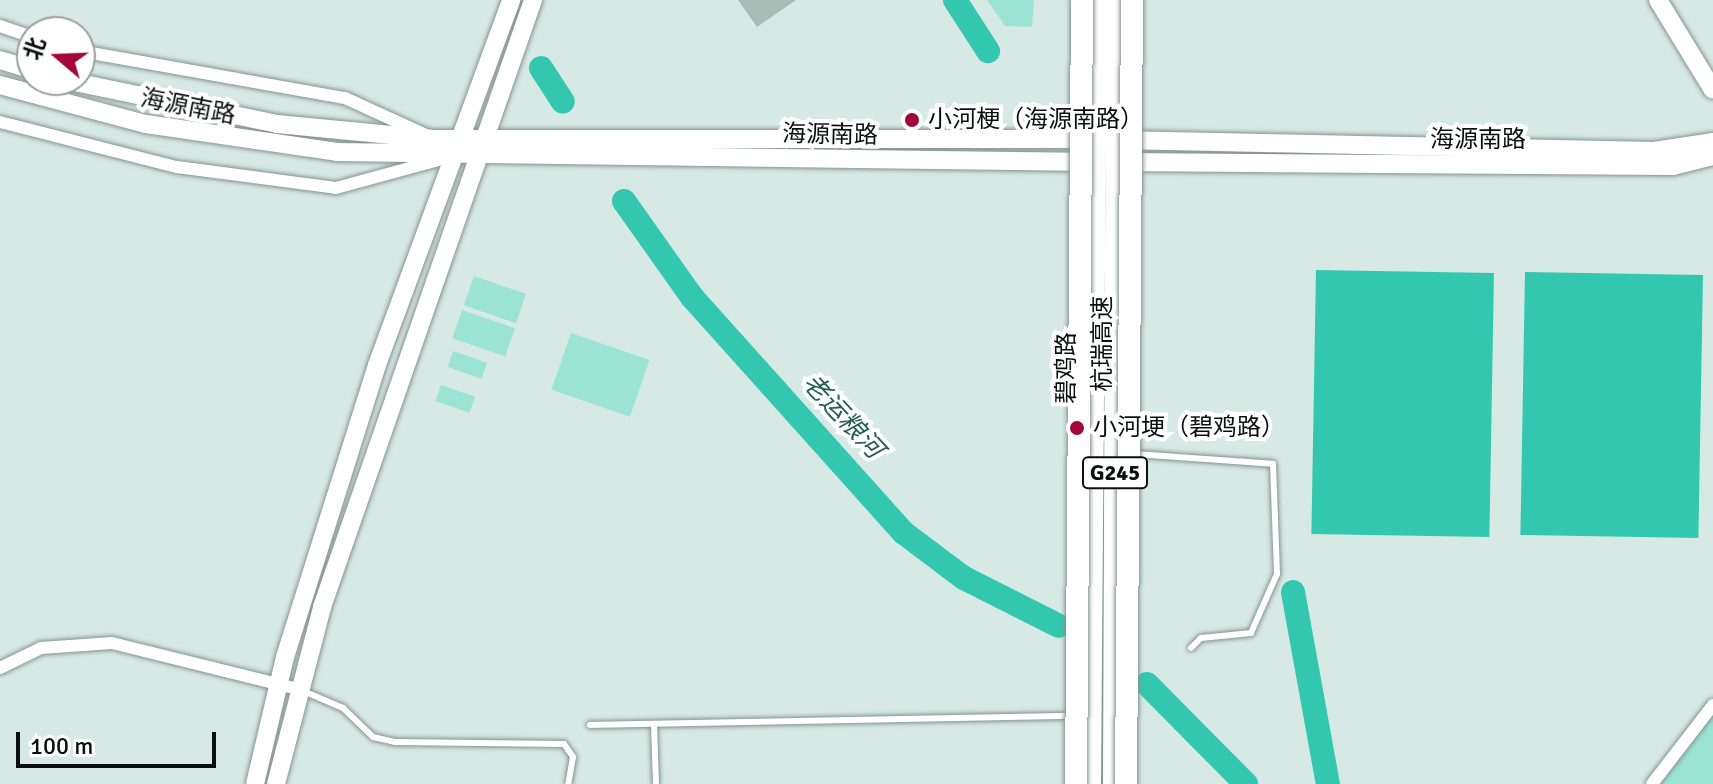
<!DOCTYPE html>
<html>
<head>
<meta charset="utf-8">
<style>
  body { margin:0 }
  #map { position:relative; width:1713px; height:784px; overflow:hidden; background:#d7e9e4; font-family:Signika,"Noto Sans SC",sans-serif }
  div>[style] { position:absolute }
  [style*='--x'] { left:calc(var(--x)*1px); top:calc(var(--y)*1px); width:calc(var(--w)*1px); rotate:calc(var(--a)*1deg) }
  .green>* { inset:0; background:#9be4d4; transform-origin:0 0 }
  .water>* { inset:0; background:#32c7ae; transform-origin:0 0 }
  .river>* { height:24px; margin:-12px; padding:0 12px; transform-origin:12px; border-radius:12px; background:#32c7ae }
  .building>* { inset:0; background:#abbcb7 }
  .roads { filter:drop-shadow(0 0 2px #849490) drop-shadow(0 0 2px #849490) }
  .lane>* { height:6px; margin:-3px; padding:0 3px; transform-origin:3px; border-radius:3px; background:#fff }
  .street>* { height:12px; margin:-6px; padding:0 6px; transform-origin:6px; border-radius:6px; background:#fff }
  .secondary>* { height:18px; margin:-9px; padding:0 9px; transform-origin:9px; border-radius:9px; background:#fff }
  .highway>* { height:22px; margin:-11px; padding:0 11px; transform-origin:11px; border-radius:11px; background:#fff }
  .bridges { filter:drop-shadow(0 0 2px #849490) drop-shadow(0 0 2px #849490) }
  .highway-bridge>* { height:22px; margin:-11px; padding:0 11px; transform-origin:11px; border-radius:11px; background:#fff }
  .dots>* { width:22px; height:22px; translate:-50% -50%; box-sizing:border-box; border:4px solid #fff; border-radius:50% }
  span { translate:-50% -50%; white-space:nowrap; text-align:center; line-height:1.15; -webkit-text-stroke:8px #fff; paint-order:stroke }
  .shield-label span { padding:2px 6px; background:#fff; border:2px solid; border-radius:6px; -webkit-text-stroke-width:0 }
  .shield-label { font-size:22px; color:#0a0f0e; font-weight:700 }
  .street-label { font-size:24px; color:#0a0f0e }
  .poi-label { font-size:24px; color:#0a0f0e }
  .left { translate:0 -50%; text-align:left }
  .water-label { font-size:26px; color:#265f54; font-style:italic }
  .north { position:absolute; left:16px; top:16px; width:80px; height:80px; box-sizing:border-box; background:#fff; border:2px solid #9d9f9f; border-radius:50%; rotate:289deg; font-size:22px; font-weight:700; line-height:32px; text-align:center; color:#0a0f0e }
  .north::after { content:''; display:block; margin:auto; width:28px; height:36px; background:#a3063a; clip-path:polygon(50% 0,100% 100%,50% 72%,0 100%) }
  .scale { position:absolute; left:16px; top:732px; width:200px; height:36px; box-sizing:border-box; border:4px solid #0a0f0e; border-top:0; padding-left:10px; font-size:24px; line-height:28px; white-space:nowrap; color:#0a0f0e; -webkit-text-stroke:6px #fff; paint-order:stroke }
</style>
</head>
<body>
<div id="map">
  <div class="green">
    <i style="clip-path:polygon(987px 0,1034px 0,1032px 27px,1005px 26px)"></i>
    <i style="left:474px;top:276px;width:55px;height:31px;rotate:19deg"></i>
    <i style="left:462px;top:310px;width:56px;height:30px;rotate:19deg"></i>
    <i style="left:571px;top:333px;width:83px;height:60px;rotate:19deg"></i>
    <i style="left:453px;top:351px;width:36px;height:17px;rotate:19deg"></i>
    <i style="left:441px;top:385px;width:36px;height:17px;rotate:19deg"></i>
    <i style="clip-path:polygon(1713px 710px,1713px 784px,1658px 784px)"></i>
  </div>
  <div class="water">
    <i style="left:1316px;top:270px;width:178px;height:264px;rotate:1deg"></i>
    <i style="left:1525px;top:272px;width:178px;height:263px;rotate:1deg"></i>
  </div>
  <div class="river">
    <i style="--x:955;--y:0;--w:61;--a:57.1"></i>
    <i style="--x:541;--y:68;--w:40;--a:57.1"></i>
    <i style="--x:624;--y:201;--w:118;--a:54.7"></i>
    <i style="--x:692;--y:297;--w:317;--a:48.1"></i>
    <i style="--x:904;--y:533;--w:75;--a:36.9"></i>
    <i style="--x:964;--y:578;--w:106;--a:26.8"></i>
    <i style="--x:1293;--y:592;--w:195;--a:79.7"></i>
    <i style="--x:1147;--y:684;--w:141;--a:45.3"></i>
  </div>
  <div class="building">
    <i style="clip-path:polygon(738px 0,796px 0,757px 27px)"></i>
  </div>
  <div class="roads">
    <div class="lane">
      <i style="--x:1135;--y:454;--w:138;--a:4.1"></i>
      <i style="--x:1273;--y:464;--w:110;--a:87.9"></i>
      <i style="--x:1277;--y:574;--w:64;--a:113.8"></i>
      <i style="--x:1251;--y:633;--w:50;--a:174.3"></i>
      <i style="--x:1201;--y:638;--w:14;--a:135"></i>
      <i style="--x:301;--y:690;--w:46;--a:23.2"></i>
      <i style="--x:343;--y:708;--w:42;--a:44"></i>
      <i style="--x:373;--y:737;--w:23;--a:13"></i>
      <i style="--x:395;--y:742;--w:169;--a:0.7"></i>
      <i style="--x:564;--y:744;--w:16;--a:55"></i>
      <i style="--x:573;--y:757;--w:27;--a:100"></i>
      <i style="--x:654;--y:724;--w:60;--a:88.1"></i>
      <i style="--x:590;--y:725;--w:481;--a:-1.1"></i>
    </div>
    <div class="street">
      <i style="--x:0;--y:26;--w:34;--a:19"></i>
      <i style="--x:80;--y:51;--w:269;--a:10.1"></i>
      <i style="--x:345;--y:98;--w:89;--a:24.6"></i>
      <i style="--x:0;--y:122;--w:183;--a:14.3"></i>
      <i style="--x:177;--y:167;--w:160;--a:7.5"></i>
      <i style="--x:336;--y:188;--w:114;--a:-15.3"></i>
      <i style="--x:0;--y:668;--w:46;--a:-26"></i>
      <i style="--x:41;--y:648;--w:71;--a:-4"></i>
      <i style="--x:112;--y:643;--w:192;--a:13.9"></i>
      <i style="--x:1652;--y:784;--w:100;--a:-52.3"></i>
    </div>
    <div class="secondary">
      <i style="--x:1658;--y:0;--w:105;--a:58.6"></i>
      <i style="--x:0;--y:60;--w:34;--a:17"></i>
      <i style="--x:65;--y:80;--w:217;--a:11.7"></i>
      <i style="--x:277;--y:124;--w:157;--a:5.5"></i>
      <i style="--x:433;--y:139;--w:660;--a:0"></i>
      <i style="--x:0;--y:85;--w:151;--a:15"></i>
      <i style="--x:146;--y:124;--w:193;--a:8.3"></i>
      <i style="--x:337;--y:152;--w:757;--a:0.76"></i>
      <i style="--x:1118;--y:140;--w:536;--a:1.18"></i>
      <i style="--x:1654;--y:151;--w:60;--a:-8.7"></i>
      <i style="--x:1119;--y:162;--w:554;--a:0.41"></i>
      <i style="--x:1673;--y:166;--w:41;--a:-14"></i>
      <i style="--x:255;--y:784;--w:130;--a:-76.7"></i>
      <i style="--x:285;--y:657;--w:306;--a:-72.5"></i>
      <i style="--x:377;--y:365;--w:389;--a:-69.8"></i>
      <i style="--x:276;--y:784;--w:183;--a:-75.4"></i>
      <i style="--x:322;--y:607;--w:643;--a:-70.83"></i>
    </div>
    <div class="highway">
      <i style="--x:1090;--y:784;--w:784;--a:-89.56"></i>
      <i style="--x:1114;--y:784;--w:784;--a:-89.78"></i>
    </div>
  </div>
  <div class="bridges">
    <div class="highway-bridge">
      <i style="--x:1076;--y:784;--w:784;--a:-89.56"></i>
      <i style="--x:1126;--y:784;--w:784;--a:-89.56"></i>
    </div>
  </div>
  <div class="dots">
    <i style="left:912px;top:120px;background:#a3063a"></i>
    <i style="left:1077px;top:428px;background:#a3063a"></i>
  </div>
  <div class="shield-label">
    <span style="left:1115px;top:473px">G245</span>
  </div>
  <div class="street-label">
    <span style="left:188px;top:107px;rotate:11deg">海源南路</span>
    <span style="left:830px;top:135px;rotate:1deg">海源南路</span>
    <span style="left:1478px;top:140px">海源南路</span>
    <span style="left:1103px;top:344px;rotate:-90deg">杭瑞高速</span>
    <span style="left:1067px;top:368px;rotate:-90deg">碧鸡路</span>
  </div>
  <div class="poi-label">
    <span class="left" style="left:928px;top:120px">小河梗（海源南路）</span>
    <span class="left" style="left:1093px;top:428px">小河埂（碧鸡路）</span>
  </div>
  <div class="water-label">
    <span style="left:842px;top:417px;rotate:47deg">老运粮河</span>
  </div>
  <div class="north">北</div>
  <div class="scale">100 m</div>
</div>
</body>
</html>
